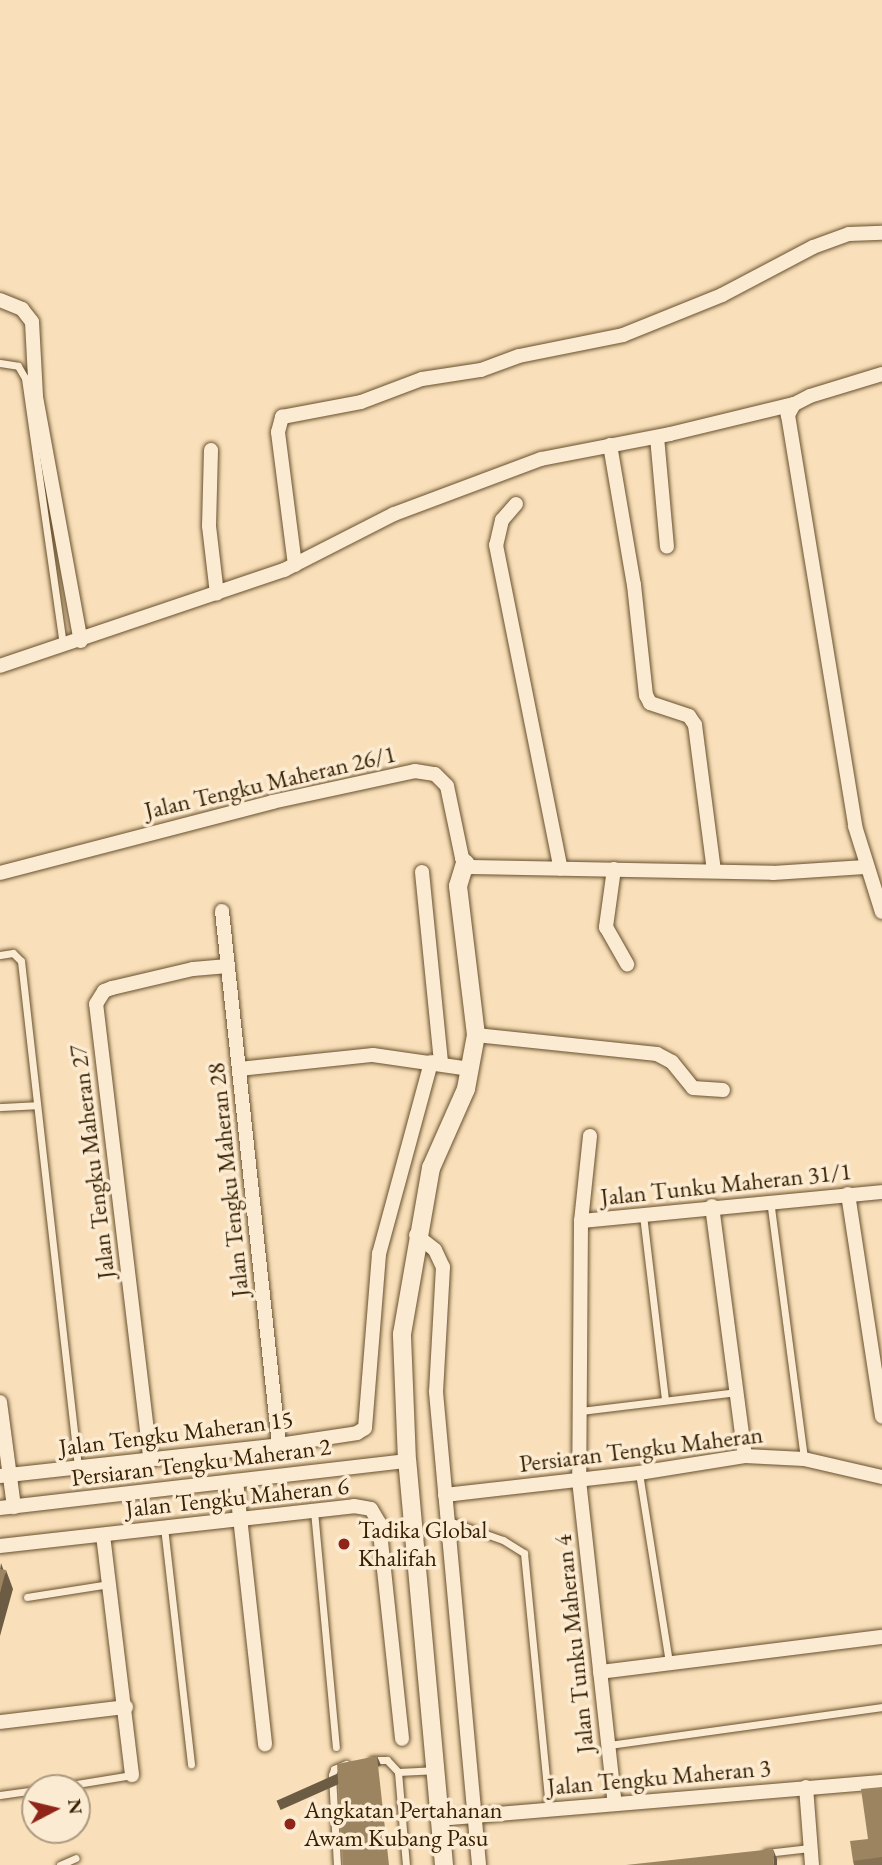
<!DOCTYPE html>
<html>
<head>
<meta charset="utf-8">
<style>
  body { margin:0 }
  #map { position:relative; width:882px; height:1865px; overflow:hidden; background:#f9e0ba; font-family:"EB Garamond",serif }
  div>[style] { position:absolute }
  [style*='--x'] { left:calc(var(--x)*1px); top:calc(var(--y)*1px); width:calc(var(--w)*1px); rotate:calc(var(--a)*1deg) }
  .roads { filter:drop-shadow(0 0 2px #68502e) drop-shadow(0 0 2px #68502e) }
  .service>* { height:7px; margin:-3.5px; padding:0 3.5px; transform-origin:3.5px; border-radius:3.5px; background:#fbebd2 }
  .minor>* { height:14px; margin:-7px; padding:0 7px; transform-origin:7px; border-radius:7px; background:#fbebd2 }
  .tertiary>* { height:18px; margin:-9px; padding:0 9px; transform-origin:9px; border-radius:9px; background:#fbebd2 }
  .wall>* { inset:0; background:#867253 }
  .shaded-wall>* { inset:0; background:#6d5c44; transform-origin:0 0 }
  .building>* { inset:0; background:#9c8461 }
  .dots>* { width:19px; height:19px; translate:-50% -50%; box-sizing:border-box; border:4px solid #fbebd2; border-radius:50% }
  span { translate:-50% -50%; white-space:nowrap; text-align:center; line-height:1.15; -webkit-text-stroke:7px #fbebd2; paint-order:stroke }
  .street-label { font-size:24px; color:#382000 }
  .poi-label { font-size:24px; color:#382000 }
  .left { translate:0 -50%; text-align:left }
  .north { position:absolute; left:21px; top:1774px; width:70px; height:70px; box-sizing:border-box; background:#fbebd2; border:2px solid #ad9a7e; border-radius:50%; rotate:83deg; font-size:19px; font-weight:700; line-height:28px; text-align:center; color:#382000 }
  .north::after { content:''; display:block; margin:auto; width:24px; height:32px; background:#8f2418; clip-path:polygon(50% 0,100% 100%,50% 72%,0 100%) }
</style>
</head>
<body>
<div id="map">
  <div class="roads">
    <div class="service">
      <i style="--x:0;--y:363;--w:18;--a:9"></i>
      <i style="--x:18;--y:366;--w:14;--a:60"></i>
      <i style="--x:25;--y:378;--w:271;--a:81.9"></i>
      <i style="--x:0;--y:955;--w:13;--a:-9"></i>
      <i style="--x:13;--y:953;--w:11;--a:45"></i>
      <i style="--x:21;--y:961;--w:509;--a:83.57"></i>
      <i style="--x:0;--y:1107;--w:37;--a:-3"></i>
      <i style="--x:770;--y:1200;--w:261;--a:82.5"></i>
      <i style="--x:643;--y:1215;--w:186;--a:83.2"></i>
      <i style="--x:580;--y:1411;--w:157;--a:-6.9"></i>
      <i style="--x:639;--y:1473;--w:192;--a:81"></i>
      <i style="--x:314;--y:1511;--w:237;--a:84.7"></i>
      <i style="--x:449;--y:1521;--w:57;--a:19.4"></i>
      <i style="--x:503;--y:1540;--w:25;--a:32"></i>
      <i style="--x:524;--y:1553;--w:258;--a:84.4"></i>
      <i style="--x:164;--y:1527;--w:239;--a:83.5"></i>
      <i style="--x:27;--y:1597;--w:83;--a:-9"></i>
      <i style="--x:609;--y:1745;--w:276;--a:-7.9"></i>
      <i style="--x:372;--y:1760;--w:15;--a:0"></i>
      <i style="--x:387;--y:1760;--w:16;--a:47"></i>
      <i style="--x:398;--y:1772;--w:93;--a:85.1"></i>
      <i style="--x:398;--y:1772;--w:35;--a:-3"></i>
      <i style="--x:52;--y:1788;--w:81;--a:-9.2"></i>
      <i style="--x:0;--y:1795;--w:35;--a:-8"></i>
      <i style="--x:766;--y:1853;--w:44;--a:-6.5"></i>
      <i style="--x:60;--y:1865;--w:17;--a:-24"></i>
      <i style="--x:337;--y:1865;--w:90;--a:-93.2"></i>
      <i style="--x:332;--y:1775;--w:6;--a:-72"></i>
      <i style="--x:334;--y:1769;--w:13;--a:-23"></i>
    </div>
    <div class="minor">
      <i style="--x:0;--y:300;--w:24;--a:22"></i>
      <i style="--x:22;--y:309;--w:16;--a:52"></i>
      <i style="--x:32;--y:322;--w:75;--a:86.9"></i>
      <i style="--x:36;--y:397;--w:248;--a:79.6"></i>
      <i style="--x:882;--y:374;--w:75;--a:163"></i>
      <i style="--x:810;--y:396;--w:18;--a:153"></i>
      <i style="--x:794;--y:404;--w:13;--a:119"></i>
      <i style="--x:788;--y:415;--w:416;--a:80.7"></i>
      <i style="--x:855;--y:826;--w:90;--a:72.6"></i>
      <i style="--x:657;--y:437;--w:110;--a:84.8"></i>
      <i style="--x:610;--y:445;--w:142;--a:80.3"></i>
      <i style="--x:634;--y:585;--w:111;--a:83.8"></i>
      <i style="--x:646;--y:695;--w:9;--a:63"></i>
      <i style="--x:650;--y:703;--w:41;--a:18.4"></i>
      <i style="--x:689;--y:716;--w:11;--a:56"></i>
      <i style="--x:695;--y:725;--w:147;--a:82.6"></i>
      <i style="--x:211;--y:450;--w:76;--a:91.5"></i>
      <i style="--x:209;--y:526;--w:68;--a:83.3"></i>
      <i style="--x:516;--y:504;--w:21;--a:131"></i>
      <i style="--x:502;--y:520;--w:26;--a:103"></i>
      <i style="--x:496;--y:545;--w:330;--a:78.7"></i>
      <i style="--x:295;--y:565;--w:134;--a:-97.3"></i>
      <i style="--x:278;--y:432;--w:16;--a:-75"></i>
      <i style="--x:282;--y:417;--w:80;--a:-10.8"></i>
      <i style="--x:361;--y:402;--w:65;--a:-20.7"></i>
      <i style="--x:422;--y:379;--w:60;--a:-8.7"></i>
      <i style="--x:481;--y:370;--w:40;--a:-20.2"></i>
      <i style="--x:519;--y:356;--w:106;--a:-11.4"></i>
      <i style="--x:623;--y:335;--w:107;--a:-22"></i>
      <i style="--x:722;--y:295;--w:103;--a:-27.8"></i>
      <i style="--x:813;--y:247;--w:38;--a:-20"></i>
      <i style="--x:849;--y:234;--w:33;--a:-2"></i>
      <i style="--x:0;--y:666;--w:300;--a:-18.7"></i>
      <i style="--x:284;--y:570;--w:123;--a:-27"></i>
      <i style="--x:394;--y:514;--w:157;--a:-20.5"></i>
      <i style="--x:541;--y:459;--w:131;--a:-11"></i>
      <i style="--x:670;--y:434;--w:128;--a:-13.6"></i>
      <i style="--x:614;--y:869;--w:59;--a:97.9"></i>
      <i style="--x:606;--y:927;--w:43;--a:60.4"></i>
      <i style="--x:422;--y:872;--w:191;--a:84.3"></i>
      <i style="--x:0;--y:873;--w:281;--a:-14.6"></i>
      <i style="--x:272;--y:802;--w:146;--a:-12.2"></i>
      <i style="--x:415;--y:771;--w:20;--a:9"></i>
      <i style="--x:435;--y:774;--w:17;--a:45"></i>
      <i style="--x:447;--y:786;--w:74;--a:78.2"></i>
      <i style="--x:462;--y:858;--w:13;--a:45"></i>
      <i style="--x:471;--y:867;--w:302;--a:1.1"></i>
      <i style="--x:773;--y:873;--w:92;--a:-3.7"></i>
      <i style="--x:222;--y:911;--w:537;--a:83.91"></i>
      <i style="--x:476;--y:1035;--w:182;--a:6"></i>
      <i style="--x:657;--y:1054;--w:17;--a:28"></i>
      <i style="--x:672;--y:1062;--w:33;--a:51"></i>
      <i style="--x:693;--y:1088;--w:30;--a:4"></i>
      <i style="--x:239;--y:1069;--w:135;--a:-6"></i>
      <i style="--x:373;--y:1055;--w:98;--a:8.2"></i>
      <i style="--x:590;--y:1136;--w:85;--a:96"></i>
      <i style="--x:581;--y:1221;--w:259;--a:90.4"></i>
      <i style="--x:579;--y:1480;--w:326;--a:83.7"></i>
      <i style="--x:848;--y:1194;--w:225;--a:81.3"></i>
      <i style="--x:712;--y:1206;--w:252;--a:82.5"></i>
      <i style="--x:581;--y:1221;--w:302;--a:-5.5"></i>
      <i style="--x:416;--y:1235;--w:24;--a:38"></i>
      <i style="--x:435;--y:1250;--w:19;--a:65"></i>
      <i style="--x:443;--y:1267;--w:125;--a:93.2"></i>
      <i style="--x:436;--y:1392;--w:475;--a:84.8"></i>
      <i style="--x:0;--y:1402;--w:106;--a:82.4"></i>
      <i style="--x:150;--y:1456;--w:455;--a:-96.8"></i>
      <i style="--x:96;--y:1004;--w:15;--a:-58"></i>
      <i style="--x:104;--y:991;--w:9;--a:-21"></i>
      <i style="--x:112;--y:988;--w:83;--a:-13.2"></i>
      <i style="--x:193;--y:969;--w:35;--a:-5"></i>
      <i style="--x:0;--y:1476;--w:281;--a:-6.3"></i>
      <i style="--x:279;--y:1445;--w:79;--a:-8.7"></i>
      <i style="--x:357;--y:1433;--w:9;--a:-32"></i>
      <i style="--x:365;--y:1428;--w:175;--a:-85.4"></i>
      <i style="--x:379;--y:1254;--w:199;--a:-74.8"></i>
      <i style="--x:236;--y:1481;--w:265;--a:83.7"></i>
      <i style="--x:445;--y:1495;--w:195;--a:-6.5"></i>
      <i style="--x:639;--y:1473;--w:107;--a:-9.1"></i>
      <i style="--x:745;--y:1456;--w:59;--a:2.9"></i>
      <i style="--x:804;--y:1459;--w:80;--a:13"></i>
      <i style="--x:0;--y:1508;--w:410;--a:-6.6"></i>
      <i style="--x:103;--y:1535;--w:242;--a:83.1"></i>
      <i style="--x:0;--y:1546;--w:356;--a:-6.4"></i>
      <i style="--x:354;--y:1506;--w:17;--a:10"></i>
      <i style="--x:371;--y:1509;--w:16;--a:60"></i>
      <i style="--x:379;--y:1523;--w:217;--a:83.9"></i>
      <i style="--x:600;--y:1672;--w:284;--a:-7.1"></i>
      <i style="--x:0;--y:1722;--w:127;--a:-6.8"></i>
      <i style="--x:806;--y:1787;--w:78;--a:85.6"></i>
      <i style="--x:439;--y:1819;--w:445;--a:-4.8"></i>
    </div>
    <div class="tertiary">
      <i style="--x:444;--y:1865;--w:406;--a:-95.2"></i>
      <i style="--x:407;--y:1461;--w:127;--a:-92.3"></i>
      <i style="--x:402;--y:1334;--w:169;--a:-80.1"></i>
      <i style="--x:431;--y:1168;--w:86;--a:-66.1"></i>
      <i style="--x:466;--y:1089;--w:55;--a:-79.5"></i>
      <i style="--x:476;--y:1035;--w:150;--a:-96.9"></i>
      <i style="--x:458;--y:886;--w:24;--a:-73"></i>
    </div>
  </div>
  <div class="wall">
    <i style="clip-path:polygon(882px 1787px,882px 1865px,854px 1865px,853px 1861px,868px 1839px)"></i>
  </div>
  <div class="shaded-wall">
    <i style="clip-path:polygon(1px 1563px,5px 1574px,6px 1570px,13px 1589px,0 1636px,0 1570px)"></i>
    <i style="left:377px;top:1756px;width:10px;height:110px;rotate:66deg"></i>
    <i style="clip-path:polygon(773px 1849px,777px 1859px,777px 1865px,774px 1865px)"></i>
  </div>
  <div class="building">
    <i style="clip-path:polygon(0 1569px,6px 1570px,0 1593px)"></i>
    <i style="clip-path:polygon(377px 1756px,389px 1865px,343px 1865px,337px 1764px)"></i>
    <i style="clip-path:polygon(882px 1787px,882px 1857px,853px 1861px,850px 1841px,868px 1839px,861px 1789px)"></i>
    <i style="clip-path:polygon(773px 1849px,774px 1865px,626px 1865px)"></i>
  </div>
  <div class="dots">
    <i style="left:344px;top:1544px;background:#8f2418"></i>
    <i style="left:290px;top:1824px;background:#8f2418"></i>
  </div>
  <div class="street-label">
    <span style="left:270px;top:782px;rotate:-13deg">Jalan Tengku Maheran 26/1</span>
    <span style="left:92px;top:1162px;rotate:-97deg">Jalan Tengku Maheran 27</span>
    <span style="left:228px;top:1180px;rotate:-96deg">Jalan Tengku Maheran 28</span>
    <span style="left:726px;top:1184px;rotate:-6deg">Jalan Tunku Maheran 31/1</span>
    <span style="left:176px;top:1433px;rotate:-7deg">Jalan Tengku Maheran 15</span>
    <span style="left:641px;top:1449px;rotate:-7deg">Persiaran Tengku Maheran</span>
    <span style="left:201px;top:1462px;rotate:-7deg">Persiaran Tengku Maheran 2</span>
    <span style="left:237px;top:1497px;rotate:-6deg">Jalan Tengku Maheran 6</span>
    <span style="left:574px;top:1644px;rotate:-96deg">Jalan Tunku Maheran 4</span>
    <span style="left:659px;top:1777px;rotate:-5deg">Jalan Tengku Maheran 3</span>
  </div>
  <div class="poi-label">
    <span class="left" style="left:358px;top:1544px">Tadika Global<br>Khalifah</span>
    <span class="left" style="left:304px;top:1824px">Angkatan Pertahanan<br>Awam Kubang Pasu</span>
  </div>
  <div class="north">N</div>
</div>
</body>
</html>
